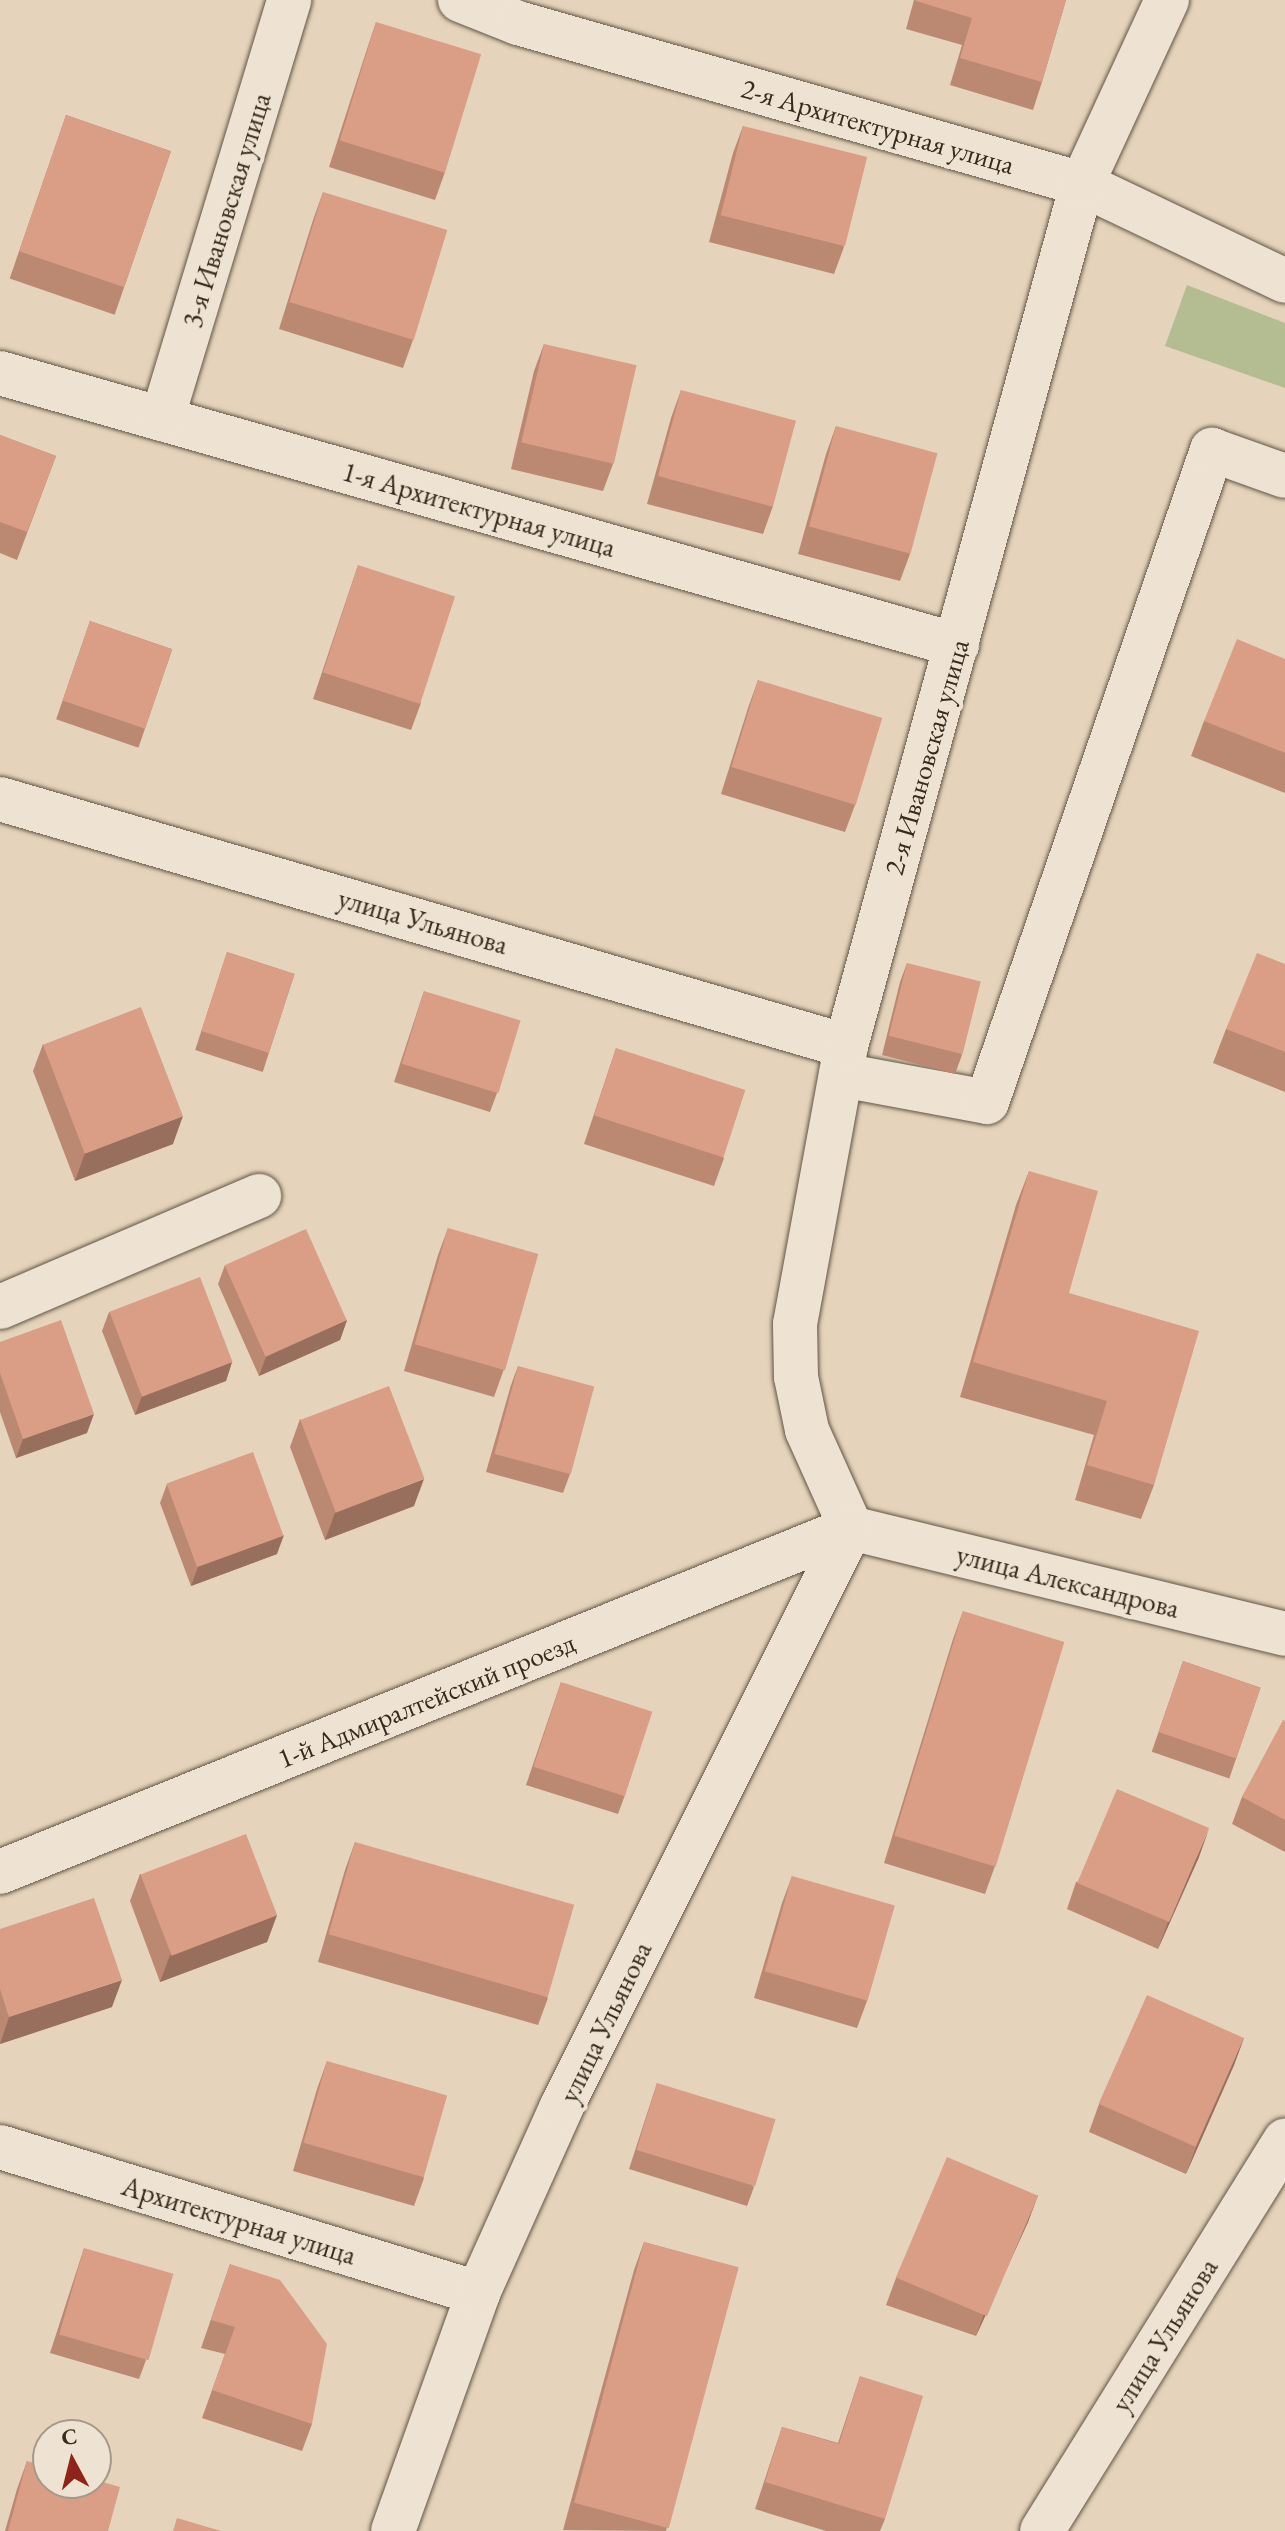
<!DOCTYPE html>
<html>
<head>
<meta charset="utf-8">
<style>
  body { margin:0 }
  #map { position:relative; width:1285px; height:2531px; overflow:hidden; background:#e5d4bb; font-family:"EB Garamond",serif }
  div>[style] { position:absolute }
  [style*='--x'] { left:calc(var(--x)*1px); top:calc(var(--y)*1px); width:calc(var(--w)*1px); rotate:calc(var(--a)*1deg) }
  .green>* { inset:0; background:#b4bd91 }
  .roads { filter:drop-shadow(0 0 2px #625545) drop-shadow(0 0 2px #625545) }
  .minor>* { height:44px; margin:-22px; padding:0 22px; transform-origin:22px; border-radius:22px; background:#eee3d3 }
  .wall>* { inset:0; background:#bb8872; transform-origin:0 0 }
  .shaded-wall>* { inset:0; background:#986f5d }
  .building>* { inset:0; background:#d99e85; transform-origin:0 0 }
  span { translate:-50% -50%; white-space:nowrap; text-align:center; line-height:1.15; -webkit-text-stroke:8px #eee3d3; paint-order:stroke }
  .street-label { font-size:28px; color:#372b1e }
  .north { position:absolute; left:32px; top:2419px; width:80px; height:80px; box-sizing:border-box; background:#eee3d3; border:2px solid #a5998b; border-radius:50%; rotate:353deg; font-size:22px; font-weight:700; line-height:32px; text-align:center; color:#372b1e }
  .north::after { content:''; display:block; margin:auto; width:28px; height:36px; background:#8f2418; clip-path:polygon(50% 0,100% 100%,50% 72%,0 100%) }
</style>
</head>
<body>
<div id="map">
  <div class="green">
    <i style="clip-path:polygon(1187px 285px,1285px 323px,1285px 388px,1165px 346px)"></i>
  </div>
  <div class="roads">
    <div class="minor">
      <i style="--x:460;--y:0;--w:62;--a:21.6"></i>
      <i style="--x:518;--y:23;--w:587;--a:15.93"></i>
      <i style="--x:1082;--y:184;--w:225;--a:25.5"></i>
      <i style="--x:0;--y:373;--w:995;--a:15.87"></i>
      <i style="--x:162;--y:419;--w:438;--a:-73.1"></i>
      <i style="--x:0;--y:799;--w:881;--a:16.28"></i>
      <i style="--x:841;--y:1075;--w:148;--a:10.5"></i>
      <i style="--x:987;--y:1102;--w:690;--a:-70.96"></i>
      <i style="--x:1212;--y:450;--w:77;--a:19.6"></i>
      <i style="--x:0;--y:1307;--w:282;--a:-23.2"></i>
      <i style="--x:851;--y:1528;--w:107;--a:-114.2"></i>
      <i style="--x:807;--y:1430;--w:54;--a:-101.7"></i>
      <i style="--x:796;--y:1377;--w:53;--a:-91.1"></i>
      <i style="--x:795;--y:1324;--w:283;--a:-79.6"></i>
      <i style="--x:846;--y:1046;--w:894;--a:-74.69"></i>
      <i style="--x:1082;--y:184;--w:203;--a:-65.2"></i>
      <i style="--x:851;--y:1528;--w:447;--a:13.7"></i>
      <i style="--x:0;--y:1872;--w:918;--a:-22.01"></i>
      <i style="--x:0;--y:2147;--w:500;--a:17"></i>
      <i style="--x:393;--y:2531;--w:253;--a:-70.3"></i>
      <i style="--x:478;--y:2293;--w:203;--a:-65.8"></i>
      <i style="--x:561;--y:2108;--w:648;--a:-63.43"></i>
      <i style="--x:1042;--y:2531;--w:460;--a:-58.1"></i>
    </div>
  </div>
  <div class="wall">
    <i style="clip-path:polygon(914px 0,1066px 0,1042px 82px,1033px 110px,950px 85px,962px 45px,906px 29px)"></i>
    <i style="clip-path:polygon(376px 22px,445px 172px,435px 200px,329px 167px,367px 49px)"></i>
    <i style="left:66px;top:115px;width:111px;height:173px;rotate:19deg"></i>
    <i style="clip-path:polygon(743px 126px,844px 247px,834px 274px,709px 242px,733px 153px)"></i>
    <i style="clip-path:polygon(323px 192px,413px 340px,403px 368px,279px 329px,313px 220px)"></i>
    <i style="clip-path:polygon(544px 344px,613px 464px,603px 491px,511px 469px,534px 371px)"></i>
    <i style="clip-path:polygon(681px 390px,773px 506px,763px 534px,647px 504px,671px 418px)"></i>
    <i style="clip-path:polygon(836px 426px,910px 554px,900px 581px,798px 554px,826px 454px)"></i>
    <i style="clip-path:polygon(0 435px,56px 456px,17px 560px,0 553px)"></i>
    <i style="clip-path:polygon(358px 565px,421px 703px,411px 730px,313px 699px)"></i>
    <i style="left:90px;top:621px;width:87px;height:104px;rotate:19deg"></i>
    <i style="clip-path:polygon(1285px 659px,1285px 793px,1191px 756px,1204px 721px)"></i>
    <i style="clip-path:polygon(758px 680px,855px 805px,845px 832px,721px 794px,748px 708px)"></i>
    <i style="left:227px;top:952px;width:71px;height:103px;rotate:18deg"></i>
    <i style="clip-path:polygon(907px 963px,962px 1055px,955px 1074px,882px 1055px,900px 982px)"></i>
    <i style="clip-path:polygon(1285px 964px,1285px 1092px,1213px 1063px,1226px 1029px)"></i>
    <i style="clip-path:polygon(424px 991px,497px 1093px,490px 1112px,394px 1082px)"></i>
    <i style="clip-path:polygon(43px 1044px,173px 1144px,75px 1181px,33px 1071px)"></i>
    <i style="clip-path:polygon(616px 1048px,724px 1158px,714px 1186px,584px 1144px)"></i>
    <i style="clip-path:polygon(1029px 1171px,1069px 1293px,1154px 1485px,1141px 1519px,1075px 1500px,1094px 1435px,960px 1397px,1016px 1205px)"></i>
    <i style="clip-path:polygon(448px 1228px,504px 1369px,494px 1397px,404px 1371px,438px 1255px)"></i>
    <i style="clip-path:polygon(225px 1265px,347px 1320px,340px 1340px,259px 1376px,218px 1284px)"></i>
    <i style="clip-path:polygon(109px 1312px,232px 1362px,226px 1381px,135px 1415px,102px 1331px)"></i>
    <i style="clip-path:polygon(0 1342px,87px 1433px,16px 1458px,0 1412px)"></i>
    <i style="clip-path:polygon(518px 1366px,570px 1474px,563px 1493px,486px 1472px,511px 1385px)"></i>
    <i style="clip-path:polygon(300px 1419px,414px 1506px,325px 1540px,290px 1447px)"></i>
    <i style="clip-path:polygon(167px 1484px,277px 1554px,191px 1586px,160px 1503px)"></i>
    <i style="clip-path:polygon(963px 1611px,995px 1866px,985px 1894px,884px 1863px,953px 1639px)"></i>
    <i style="left:1183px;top:1661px;width:82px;height:96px;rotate:19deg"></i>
    <i style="clip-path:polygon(561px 1682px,625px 1795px,618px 1814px,526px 1785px)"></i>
    <i style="clip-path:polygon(1285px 1721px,1285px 1852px,1232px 1824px,1242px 1797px)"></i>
    <i style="clip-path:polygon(355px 1842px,548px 1998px,538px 2025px,318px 1962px,345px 1870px)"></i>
    <i style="clip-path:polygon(1199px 1857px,1158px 1949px,1067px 1909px,1076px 1882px)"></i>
    <i style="clip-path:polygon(140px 1874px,277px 1915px,267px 1942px,160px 1982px,130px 1901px)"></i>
    <i style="clip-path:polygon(792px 1876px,867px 2001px,857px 2028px,754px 1998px,782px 1903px)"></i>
    <i style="clip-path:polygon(0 1929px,112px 2007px,0 2044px)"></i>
    <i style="clip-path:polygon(1244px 2038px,1234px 2065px,1186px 2174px,1089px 2132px,1099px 2104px)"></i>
    <i style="clip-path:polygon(327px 2061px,424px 2178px,414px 2206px,293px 2171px,317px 2089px)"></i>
    <i style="clip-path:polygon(657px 2083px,754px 2187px,747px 2206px,629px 2169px)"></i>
    <i style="clip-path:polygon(1038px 2195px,1028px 2222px,976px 2336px,886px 2305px,896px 2278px)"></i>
    <i style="clip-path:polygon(644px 2242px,738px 2268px,666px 2531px,563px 2530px,634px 2270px)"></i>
    <i style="clip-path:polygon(84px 2248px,146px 2360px,139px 2379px,50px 2353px)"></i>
    <i style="clip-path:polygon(230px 2264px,312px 2424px,302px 2451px,202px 2418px,225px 2354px,201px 2348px)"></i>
    <i style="clip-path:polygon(860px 2376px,885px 2519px,880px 2531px,826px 2531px,755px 2509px,782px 2427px,838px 2443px)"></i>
    <i style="clip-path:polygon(27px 2461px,108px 2531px,5px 2531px,17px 2489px)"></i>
  </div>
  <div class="shaded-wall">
    <i style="clip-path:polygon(183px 1116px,173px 1144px,75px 1181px,85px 1153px)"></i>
    <i style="clip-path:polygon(347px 1320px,340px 1340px,259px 1376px,266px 1357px)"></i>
    <i style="clip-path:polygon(232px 1362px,226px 1381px,135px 1415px,142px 1396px)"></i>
    <i style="clip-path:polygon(94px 1414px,87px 1433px,16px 1458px,23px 1439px)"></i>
    <i style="clip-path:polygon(424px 1479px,414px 1506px,325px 1540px,335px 1513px)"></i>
    <i style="clip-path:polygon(284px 1535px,277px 1554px,191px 1586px,198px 1567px)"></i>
    <i style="clip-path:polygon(1209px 1829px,1199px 1857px,1158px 1949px,1168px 1922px)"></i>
    <i style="clip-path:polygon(277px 1915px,267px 1942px,160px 1982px,170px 1955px)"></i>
    <i style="clip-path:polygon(122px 1980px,112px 2007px,0 2044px,9px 2017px)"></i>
    <i style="clip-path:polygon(1244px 2038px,1234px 2065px,1186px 2174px,1196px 2147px)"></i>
    <i style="clip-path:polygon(1038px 2195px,1028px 2222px,976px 2336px,986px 2308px)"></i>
  </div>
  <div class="building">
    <i style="clip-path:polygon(916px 0,1066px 0,1042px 82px,960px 58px,972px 18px,916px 1px)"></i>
    <i style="left:376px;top:22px;width:110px;height:124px;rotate:17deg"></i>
    <i style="left:66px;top:115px;width:111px;height:144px;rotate:19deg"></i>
    <i style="left:743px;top:126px;width:128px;height:92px;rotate:14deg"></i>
    <i style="left:323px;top:192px;width:130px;height:115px;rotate:17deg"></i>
    <i style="left:544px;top:344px;width:95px;height:101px;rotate:13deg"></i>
    <i style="left:681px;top:390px;width:119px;height:89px;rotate:15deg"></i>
    <i style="left:836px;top:426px;width:105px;height:104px;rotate:15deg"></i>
    <i style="clip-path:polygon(0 435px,56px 456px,27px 532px,0 522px)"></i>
    <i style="left:358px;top:565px;width:102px;height:113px;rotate:18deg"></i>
    <i style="left:90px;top:621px;width:87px;height:84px;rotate:19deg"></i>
    <i style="clip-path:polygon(1237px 639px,1285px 659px,1285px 753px,1204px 721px)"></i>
    <i style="left:758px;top:680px;width:130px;height:91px;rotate:17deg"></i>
    <i style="left:227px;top:952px;width:71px;height:83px;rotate:18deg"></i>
    <i style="clip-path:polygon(1257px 953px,1285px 964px,1285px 1052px,1226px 1029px)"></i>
    <i style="left:907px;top:963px;width:76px;height:75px;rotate:14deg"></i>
    <i style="left:424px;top:991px;width:101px;height:76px;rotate:17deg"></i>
    <i style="left:141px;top:1007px;width:117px;height:105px;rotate:69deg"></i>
    <i style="left:616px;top:1048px;width:136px;height:71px;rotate:18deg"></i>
    <i style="clip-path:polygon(1029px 1171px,1098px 1191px,1069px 1293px,1199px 1331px,1154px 1485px,1087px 1465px,1107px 1401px,973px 1362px)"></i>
    <i style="left:448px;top:1228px;width:94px;height:121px;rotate:16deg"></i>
    <i style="left:306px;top:1229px;width:100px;height:89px;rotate:66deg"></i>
    <i style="left:200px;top:1277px;width:91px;height:97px;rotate:69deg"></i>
    <i style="clip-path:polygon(61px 1320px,94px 1414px,23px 1439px,0 1373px,0 1342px)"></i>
    <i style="left:518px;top:1366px;width:79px;height:91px;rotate:15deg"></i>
    <i style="left:389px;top:1386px;width:99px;height:95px;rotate:69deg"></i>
    <i style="left:253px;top:1452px;width:89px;height:92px;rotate:70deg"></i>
    <i style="left:963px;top:1611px;width:106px;height:235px;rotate:17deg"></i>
    <i style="left:1183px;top:1661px;width:82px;height:75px;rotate:19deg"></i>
    <i style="left:561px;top:1682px;width:96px;height:89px;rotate:18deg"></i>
    <i style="clip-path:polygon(1283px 1720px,1285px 1721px,1285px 1820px,1242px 1797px)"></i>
    <i style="left:1117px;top:1789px;width:100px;height:102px;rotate:23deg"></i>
    <i style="left:246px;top:1834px;width:87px;height:113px;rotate:69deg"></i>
    <i style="left:355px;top:1842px;width:228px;height:96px;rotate:16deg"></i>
    <i style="left:792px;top:1876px;width:107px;height:99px;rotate:16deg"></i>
    <i style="clip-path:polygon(94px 1898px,122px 1980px,9px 2017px,0 1989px,0 1929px)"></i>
    <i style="left:1147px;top:1995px;width:106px;height:119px;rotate:24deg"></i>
    <i style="left:327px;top:2061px;width:125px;height:85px;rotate:16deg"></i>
    <i style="left:657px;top:2083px;width:124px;height:70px;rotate:17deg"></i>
    <i style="left:947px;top:2157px;width:99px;height:131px;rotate:23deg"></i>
    <i style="left:644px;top:2242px;width:98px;height:270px;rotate:15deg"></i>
    <i style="left:84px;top:2248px;width:93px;height:90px;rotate:16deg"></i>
    <i style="clip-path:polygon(230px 2264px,280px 2280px,327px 2344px,312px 2424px,212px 2390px,235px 2327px,211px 2320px)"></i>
    <i style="clip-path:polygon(860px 2376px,923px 2396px,885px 2519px,765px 2482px,782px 2427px,839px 2444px)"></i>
    <i style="clip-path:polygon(27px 2461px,48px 2467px,48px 2483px,96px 2483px,96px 2480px,120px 2487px,108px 2531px,8px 2531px)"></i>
    <i style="clip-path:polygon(177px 2518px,221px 2531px,173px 2531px)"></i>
  </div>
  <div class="street-label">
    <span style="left:878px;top:126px;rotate:16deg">2-я Архитектурная улица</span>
    <span style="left:226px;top:210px;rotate:-73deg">3-я Ивановская улица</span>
    <span style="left:479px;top:509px;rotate:16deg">1-я Архитектурная улица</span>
    <span style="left:926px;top:757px;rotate:-74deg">2-я Ивановская улица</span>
    <span style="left:423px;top:921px;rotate:16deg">улица Ульянова</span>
    <span style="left:1068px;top:1581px;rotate:14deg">улица Александрова</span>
    <span style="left:426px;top:1700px;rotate:-22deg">1-й Адмиралтейский проезд</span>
    <span style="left:605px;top:2022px;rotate:-64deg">улица Ульянова</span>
    <span style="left:239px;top:2220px;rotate:17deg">Архитектурная улица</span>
    <span style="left:1164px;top:2335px;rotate:-58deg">улица Ульянова</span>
  </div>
  <div class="north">С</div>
</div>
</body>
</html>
